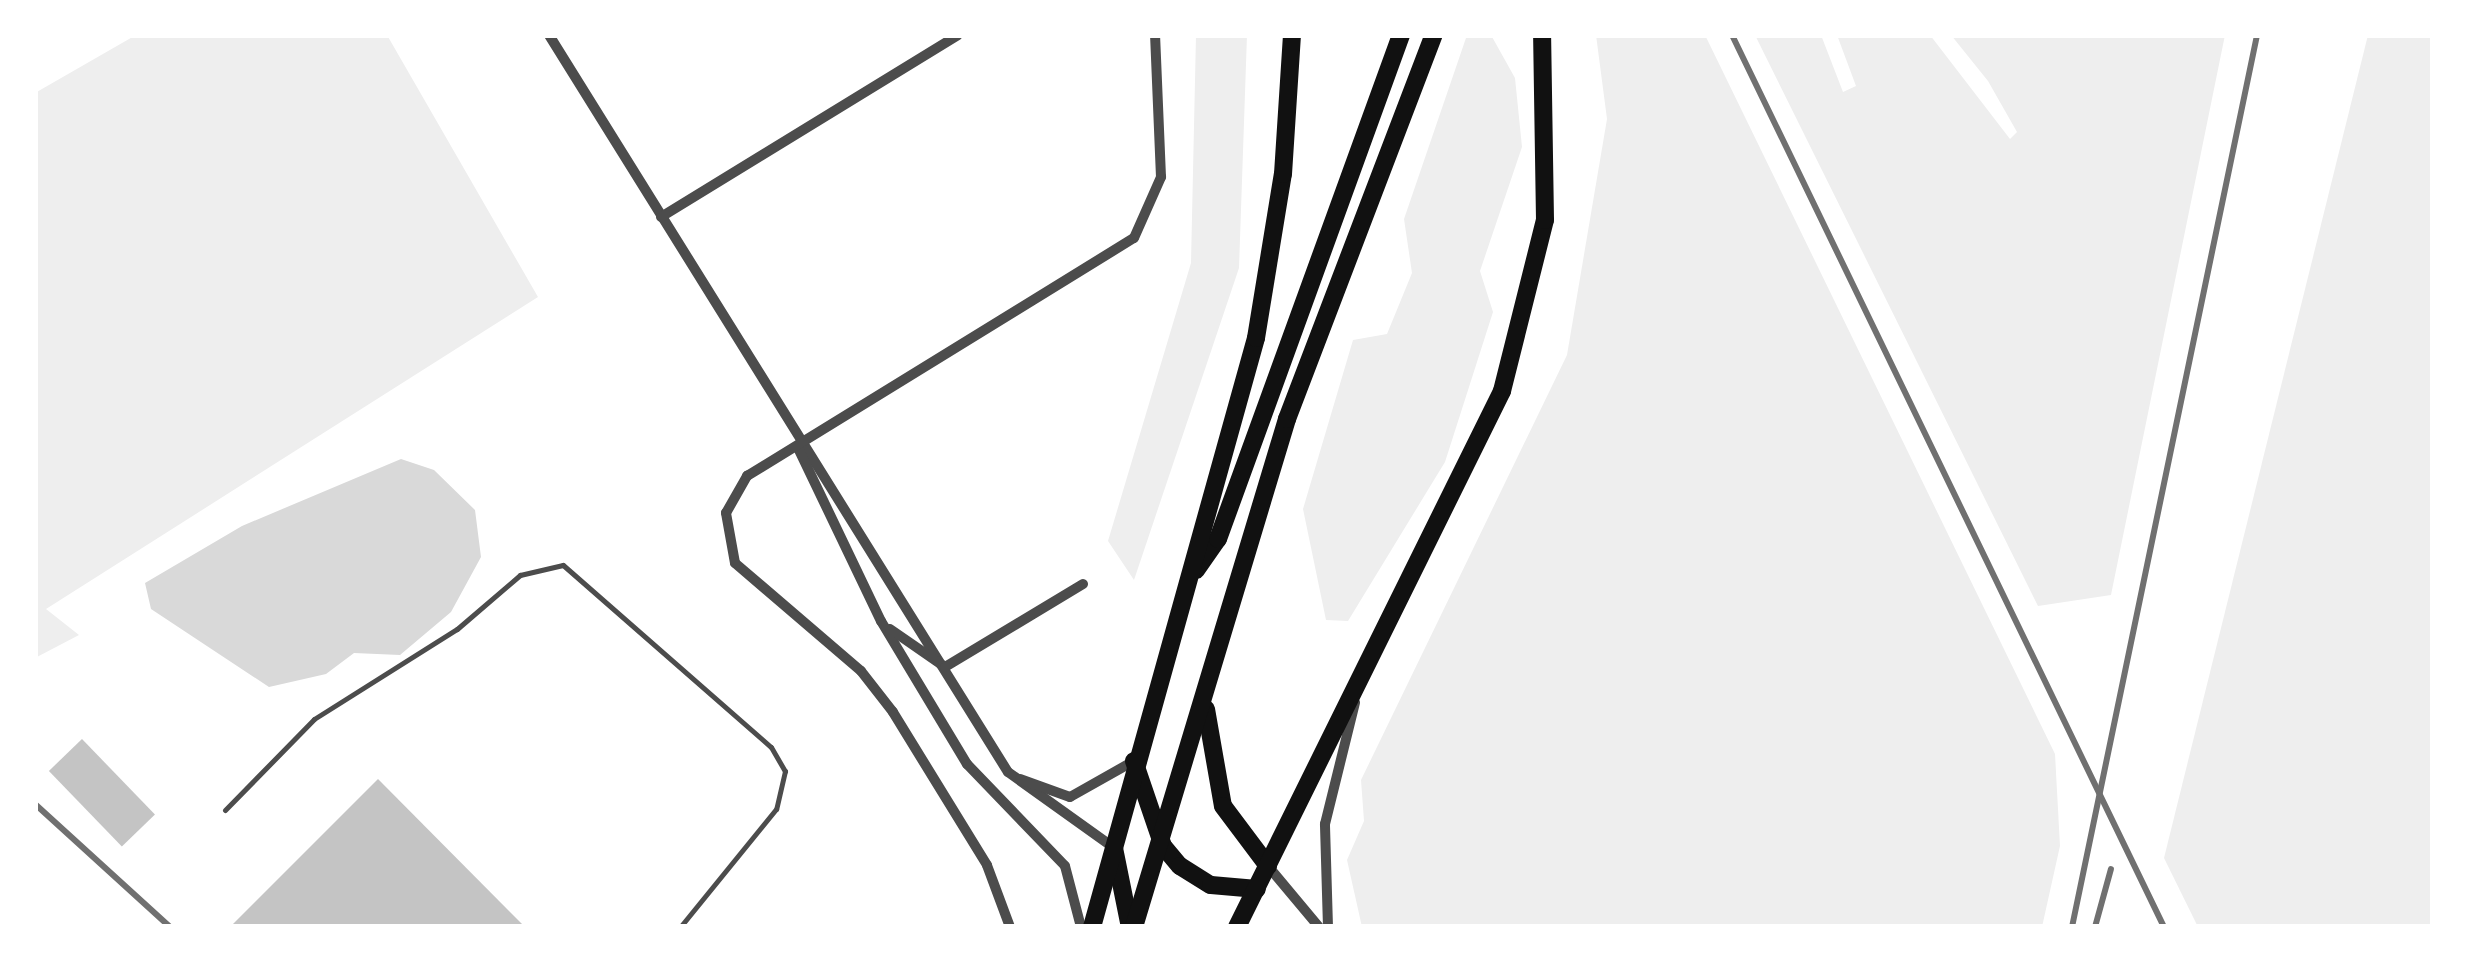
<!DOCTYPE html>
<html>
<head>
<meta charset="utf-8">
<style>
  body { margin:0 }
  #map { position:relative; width:2468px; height:962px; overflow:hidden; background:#fff; font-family:"PT Sans",sans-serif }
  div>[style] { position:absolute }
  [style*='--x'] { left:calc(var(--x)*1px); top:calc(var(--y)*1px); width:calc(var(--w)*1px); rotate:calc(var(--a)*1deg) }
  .green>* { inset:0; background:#eee }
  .water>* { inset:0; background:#d9d9d9 }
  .building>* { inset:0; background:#c4c4c4; transform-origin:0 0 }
  .service>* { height:5px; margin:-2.5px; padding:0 2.5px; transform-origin:2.5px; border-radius:2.5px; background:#4c4c4c }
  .minor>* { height:10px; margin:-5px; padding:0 5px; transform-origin:5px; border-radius:5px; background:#4c4c4c }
  .primary>* { height:18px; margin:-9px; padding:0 9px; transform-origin:9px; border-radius:9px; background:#111 }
  .trunk>* { height:18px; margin:-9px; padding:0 9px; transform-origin:9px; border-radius:9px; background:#111 }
  .rail>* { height:6px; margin:-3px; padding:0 3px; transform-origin:3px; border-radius:3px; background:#707070 }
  span { translate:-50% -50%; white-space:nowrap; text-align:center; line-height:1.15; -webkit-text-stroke:10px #fff; paint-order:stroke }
  .frame { position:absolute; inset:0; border:38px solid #fff; pointer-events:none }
</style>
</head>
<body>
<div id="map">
  <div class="green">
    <i style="clip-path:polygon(136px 35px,387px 35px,538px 297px,46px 609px,79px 635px,35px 658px,35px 93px)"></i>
    <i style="clip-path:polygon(1196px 35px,1247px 35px,1239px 268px,1134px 580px,1108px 541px,1191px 263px)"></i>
    <i style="clip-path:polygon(1467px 35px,1491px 35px,1515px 78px,1522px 147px,1480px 271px,1493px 312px,1445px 462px,1348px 621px,1326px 620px,1303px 509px,1353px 340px,1387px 334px,1412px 273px,1404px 219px)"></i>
    <i style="clip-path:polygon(1596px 35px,1705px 35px,2055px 754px,2060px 846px,2042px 927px,1362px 927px,1347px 860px,1364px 821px,1361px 780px,1567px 355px,1607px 119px)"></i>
    <i style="clip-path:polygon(1755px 35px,1821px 35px,1843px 92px,1856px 86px,1837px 35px,1930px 35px,2010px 139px,2017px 132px,1988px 81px,1951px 35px,2225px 35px,2111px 595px,2038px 606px)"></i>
    <i style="clip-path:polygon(2368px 35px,2433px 35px,2433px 927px,2198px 927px,2164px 858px)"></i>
  </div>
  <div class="water">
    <i style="clip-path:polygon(401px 459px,434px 470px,475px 510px,481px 557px,451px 612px,400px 655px,354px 653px,326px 674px,269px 687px,151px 609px,145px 583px,242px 526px)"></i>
  </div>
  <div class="building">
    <i style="left:82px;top:739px;width:105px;height:46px;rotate:46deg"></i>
    <i style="clip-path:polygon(378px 779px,525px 927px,230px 927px)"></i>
  </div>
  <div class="service">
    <i style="--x:225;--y:810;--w:127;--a:-45.6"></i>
    <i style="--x:314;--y:719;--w:169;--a:-32.2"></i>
    <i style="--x:457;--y:629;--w:83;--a:-40.6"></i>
    <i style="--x:520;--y:575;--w:44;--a:-13.1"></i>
    <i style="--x:563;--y:565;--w:276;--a:41.2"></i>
    <i style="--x:771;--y:747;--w:28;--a:60"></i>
    <i style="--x:785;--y:771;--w:39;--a:103"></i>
    <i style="--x:776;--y:809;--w:152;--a:129.1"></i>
  </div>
  <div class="minor">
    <i style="--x:549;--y:35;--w:868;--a:58.09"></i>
    <i style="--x:1008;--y:772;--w:130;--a:35.6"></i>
    <i style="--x:661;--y:217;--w:348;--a:-31.5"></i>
    <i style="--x:799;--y:450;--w:190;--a:64.4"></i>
    <i style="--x:881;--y:621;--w:167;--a:59"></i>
    <i style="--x:967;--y:764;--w:141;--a:46.1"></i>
    <i style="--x:1065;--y:866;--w:63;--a:75.3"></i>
    <i style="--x:890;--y:629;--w:67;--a:34.6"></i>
    <i style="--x:945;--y:667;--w:161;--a:-31"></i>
    <i style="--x:1020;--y:779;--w:53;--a:19.8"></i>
    <i style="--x:1070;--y:797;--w:73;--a:-29.4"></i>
    <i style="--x:1268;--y:866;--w:80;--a:50.1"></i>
    <i style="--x:1010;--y:927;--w:66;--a:-110.4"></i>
    <i style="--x:987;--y:865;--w:180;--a:-121.6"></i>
    <i style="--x:893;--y:712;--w:52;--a:-128"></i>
    <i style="--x:861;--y:671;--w:166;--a:-139.4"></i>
    <i style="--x:735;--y:563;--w:51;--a:-100.2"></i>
    <i style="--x:726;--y:513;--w:43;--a:-60.4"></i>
    <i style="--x:747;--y:476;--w:454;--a:-31.6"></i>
    <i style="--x:1134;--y:238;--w:67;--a:-66.1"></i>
    <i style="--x:1161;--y:177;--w:142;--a:-92.4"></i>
    <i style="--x:1328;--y:927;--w:103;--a:-91.7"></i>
    <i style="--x:1325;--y:824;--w:125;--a:-76.1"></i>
  </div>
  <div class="primary">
    <i style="--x:1196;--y:570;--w:38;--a:-55"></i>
    <i style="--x:1218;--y:539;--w:536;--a:-70.04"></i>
    <i style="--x:1206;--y:709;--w:98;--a:80.1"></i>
    <i style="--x:1223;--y:806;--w:75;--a:53.1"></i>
    <i style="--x:1134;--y:761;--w:90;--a:71.2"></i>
    <i style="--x:1163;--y:846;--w:26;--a:50"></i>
    <i style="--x:1180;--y:866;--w:36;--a:32"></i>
    <i style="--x:1211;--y:885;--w:46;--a:5"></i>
    <i style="--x:1114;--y:848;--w:81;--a:78.6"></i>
    <i style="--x:1134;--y:927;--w:531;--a:-73.24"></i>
    <i style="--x:1287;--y:419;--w:411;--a:-69.1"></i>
  </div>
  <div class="trunk">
    <i style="--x:1092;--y:927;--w:611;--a:-74.44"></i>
    <i style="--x:1256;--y:338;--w:166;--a:-80.7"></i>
    <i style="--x:1283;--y:174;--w:139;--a:-86.3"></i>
    <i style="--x:1237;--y:927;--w:598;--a:-63.69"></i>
    <i style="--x:1502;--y:391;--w:176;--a:-75.9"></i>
    <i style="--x:1545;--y:220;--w:185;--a:-90.9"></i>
  </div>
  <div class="rail">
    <i style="--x:1732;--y:35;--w:991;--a:64.16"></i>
    <i style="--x:35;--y:804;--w:183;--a:42.3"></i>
    <i style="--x:2072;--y:927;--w:911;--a:-78.28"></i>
    <i style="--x:2095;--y:927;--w:60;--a:-74.6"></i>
  </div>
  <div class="frame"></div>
</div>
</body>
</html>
